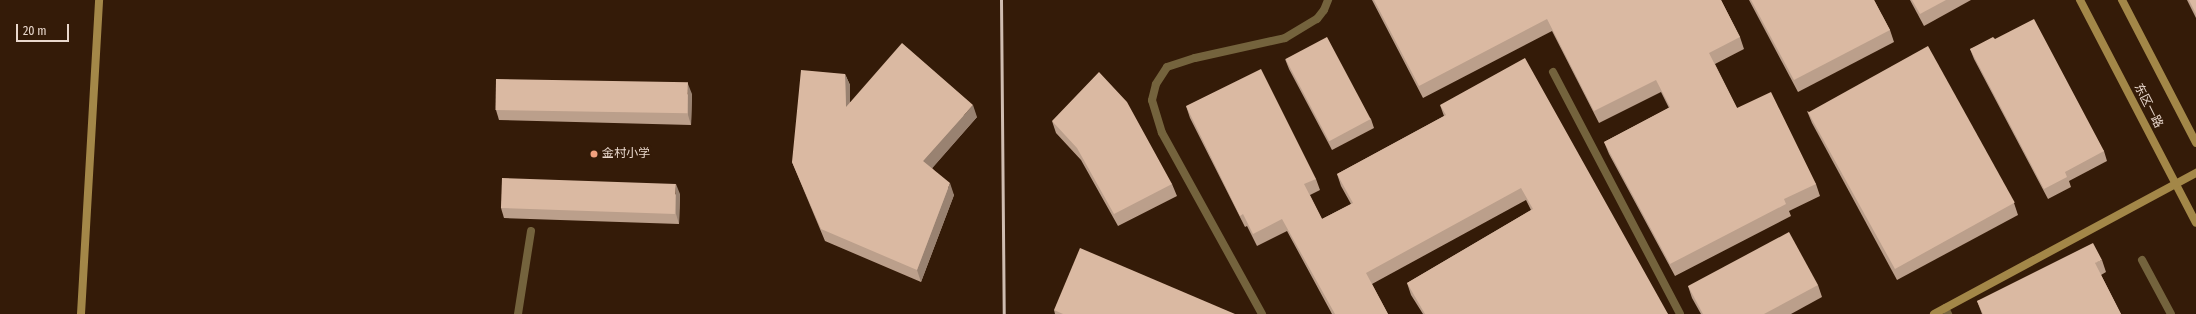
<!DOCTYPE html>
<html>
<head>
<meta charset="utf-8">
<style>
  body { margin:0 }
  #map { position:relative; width:2196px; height:314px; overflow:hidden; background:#341b08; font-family:"Fira Sans Condensed","Noto Sans SC",sans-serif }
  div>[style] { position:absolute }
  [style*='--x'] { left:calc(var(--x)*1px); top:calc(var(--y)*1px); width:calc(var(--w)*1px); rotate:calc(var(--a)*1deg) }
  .street>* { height:8px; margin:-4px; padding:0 4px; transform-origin:4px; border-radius:4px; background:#74633d }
  .secondary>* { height:8px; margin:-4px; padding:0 4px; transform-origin:4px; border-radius:4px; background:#a38748 }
  .rail>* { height:3px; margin:-1.5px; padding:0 1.5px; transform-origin:1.5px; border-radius:1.5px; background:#cebcb0 }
  .wall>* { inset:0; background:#bb9f8b }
  .shaded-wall>* { inset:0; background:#998271 }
  .building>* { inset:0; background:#dab9a2; transform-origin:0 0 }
  .dots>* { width:11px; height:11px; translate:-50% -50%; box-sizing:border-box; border:2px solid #341b08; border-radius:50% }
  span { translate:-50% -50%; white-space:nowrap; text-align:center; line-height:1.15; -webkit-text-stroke:4px #341b08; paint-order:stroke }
  .street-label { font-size:12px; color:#e9d8cd }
  .poi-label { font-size:12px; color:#e9d8cd }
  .left { translate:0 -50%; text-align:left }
  .scale { position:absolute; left:16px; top:24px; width:53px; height:18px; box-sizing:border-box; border:2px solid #e9d8cd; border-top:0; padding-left:5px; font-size:12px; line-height:14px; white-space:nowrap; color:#e9d8cd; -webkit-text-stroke:3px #341b08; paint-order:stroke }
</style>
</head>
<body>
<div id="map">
  <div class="street">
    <i style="--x:1553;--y:72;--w:273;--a:62.3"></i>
    <i style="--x:2142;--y:260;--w:61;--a:61.8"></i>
    <i style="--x:1945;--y:308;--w:7;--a:63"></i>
    <i style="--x:518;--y:314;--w:84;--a:-81.1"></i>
    <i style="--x:1262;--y:314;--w:207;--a:-118.9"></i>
    <i style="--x:1162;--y:133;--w:34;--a:-107"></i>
    <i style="--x:1152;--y:100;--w:16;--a:-76"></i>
    <i style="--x:1156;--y:84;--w:20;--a:-57"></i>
    <i style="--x:1167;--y:67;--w:29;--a:-18"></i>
    <i style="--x:1195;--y:58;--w:92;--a:-12.5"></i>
    <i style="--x:1285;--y:38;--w:37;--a:-31"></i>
    <i style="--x:1317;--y:19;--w:11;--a:-52"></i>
    <i style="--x:1324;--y:10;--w:11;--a:-68"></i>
  </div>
  <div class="secondary">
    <i style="--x:2080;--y:0;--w:251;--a:62.5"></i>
    <i style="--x:2122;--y:0;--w:161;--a:62.6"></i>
    <i style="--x:81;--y:314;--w:315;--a:-86.7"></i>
    <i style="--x:1934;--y:314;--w:298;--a:-28.3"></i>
  </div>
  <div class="rail">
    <i style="--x:1001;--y:0;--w:314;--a:89.5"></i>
  </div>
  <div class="wall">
    <i style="clip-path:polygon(1372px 0,1721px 0,1740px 37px,1744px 49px,1715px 64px,1737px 108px,1816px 184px,1820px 196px,1789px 211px,1791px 216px,1675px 276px,1609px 154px,1604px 142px,1669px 108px,1661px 92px,1599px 123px,1552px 31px,1423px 98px)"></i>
    <i style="clip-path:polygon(1749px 0,1874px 0,1890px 30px,1894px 42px,1798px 92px)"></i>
    <i style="clip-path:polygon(1910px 0,1971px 0,1924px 26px)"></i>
    <i style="clip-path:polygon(2187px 0,2196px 0,2196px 18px)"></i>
    <i style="clip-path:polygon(1995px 39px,2104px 151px,2107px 161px,2069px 181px,2071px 187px,2048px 199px,1974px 59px,1970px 49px)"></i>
    <i style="clip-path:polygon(1285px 59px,1371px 119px,1374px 128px,1332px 150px,1289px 69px)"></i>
    <i style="clip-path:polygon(845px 74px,850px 85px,850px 102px,977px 117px,932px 168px,954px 195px,921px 282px,825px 241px,797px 174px,792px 162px)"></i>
    <i style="clip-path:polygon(692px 94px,691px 125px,499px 120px,496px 110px)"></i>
    <i style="clip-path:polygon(1440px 105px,1668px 314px,1423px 314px,1411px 295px,1407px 283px,1531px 210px,1526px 200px,1372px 284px,1388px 314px,1332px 314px,1287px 231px,1257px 246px,1247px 226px,1245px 227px,1190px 118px,1186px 106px,1316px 179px,1320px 190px,1310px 195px,1322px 219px,1351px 204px,1341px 186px,1337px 174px,1444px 116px)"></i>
    <i style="clip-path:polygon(1807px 111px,2014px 203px,2018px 215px,1897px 280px,1812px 123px)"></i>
    <i style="clip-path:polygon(1052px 121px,1172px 184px,1177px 196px,1118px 226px,1081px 160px,1056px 133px)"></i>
    <i style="clip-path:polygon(680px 194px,679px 224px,504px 218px,501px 208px)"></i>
    <i style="clip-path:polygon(2102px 260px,2106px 272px,2101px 275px,2121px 314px,1982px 314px,1977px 301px)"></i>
    <i style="clip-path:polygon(1818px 285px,1822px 297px,1791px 314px,1701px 314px,1692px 298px,1688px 286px)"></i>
    <i style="clip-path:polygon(1054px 310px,1235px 314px,1055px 314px)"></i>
  </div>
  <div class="shaded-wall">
    <i style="clip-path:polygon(845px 74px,850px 85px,850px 119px,846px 107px)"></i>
    <i style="clip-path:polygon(688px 84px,692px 94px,691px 125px,688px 115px)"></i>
    <i style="clip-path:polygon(973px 105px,977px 117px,928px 173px,923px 161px)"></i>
    <i style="clip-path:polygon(950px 183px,954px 195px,921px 282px,917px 270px)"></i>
    <i style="clip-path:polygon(676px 184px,680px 194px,679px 224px,676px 214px)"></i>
  </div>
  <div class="building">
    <i style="clip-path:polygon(1374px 0,1721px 0,1740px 37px,1709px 53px,1737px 108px,1771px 92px,1816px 184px,1784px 199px,1786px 204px,1670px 264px,1604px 142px,1670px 107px,1656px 80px,1594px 111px,1547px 19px,1419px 86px)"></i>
    <i style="clip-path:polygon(1751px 0,1874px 0,1890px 30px,1794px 80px)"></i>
    <i style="clip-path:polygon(1912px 0,1946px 0,1920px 14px)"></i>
    <i style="clip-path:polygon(2189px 0,2196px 0,2196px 14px)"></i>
    <i style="clip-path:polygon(2034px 19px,2104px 151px,2065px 172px,2067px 177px,2044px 189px,1970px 49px,1993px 37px,1995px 39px)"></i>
    <i style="left:1327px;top:37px;width:93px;height:47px;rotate:62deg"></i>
    <i style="clip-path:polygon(902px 43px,973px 105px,923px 161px,950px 183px,917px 270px,821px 229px,792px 162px,801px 70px,845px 74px,846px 107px)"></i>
    <i style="left:1928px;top:46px;width:179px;height:137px;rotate:61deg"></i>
    <i style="clip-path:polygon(1525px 58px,1668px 314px,1425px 314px,1407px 283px,1533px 209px,1521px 188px,1366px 273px,1388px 314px,1335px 314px,1282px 219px,1253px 234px,1243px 214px,1240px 216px,1186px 106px,1261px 69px,1316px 179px,1304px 184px,1322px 219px,1353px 203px,1337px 174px,1446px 115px,1440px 105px)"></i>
    <i style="clip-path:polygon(1099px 72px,1127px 102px,1172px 184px,1114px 214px,1077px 148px,1052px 121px)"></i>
    <i style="left:496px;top:79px;width:192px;height:31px;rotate:1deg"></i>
    <i style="left:502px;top:178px;width:174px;height:30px;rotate:2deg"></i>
    <i style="clip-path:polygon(1789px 232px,1818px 285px,1764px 314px,1703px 314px,1688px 286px)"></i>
    <i style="clip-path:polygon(2093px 243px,2102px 260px,2095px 263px,2121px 314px,1983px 314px,1977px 301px)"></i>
    <i style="clip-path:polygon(1080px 248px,1235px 314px,1063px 314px,1054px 310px)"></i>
  </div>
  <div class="dots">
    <i style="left:594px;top:154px;background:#f2a17e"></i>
  </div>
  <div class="street-label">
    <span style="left:2148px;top:106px;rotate:63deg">东区一路</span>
  </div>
  <div class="poi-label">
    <span class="left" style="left:602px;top:154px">金村小学</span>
  </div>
  <div class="scale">20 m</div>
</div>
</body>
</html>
